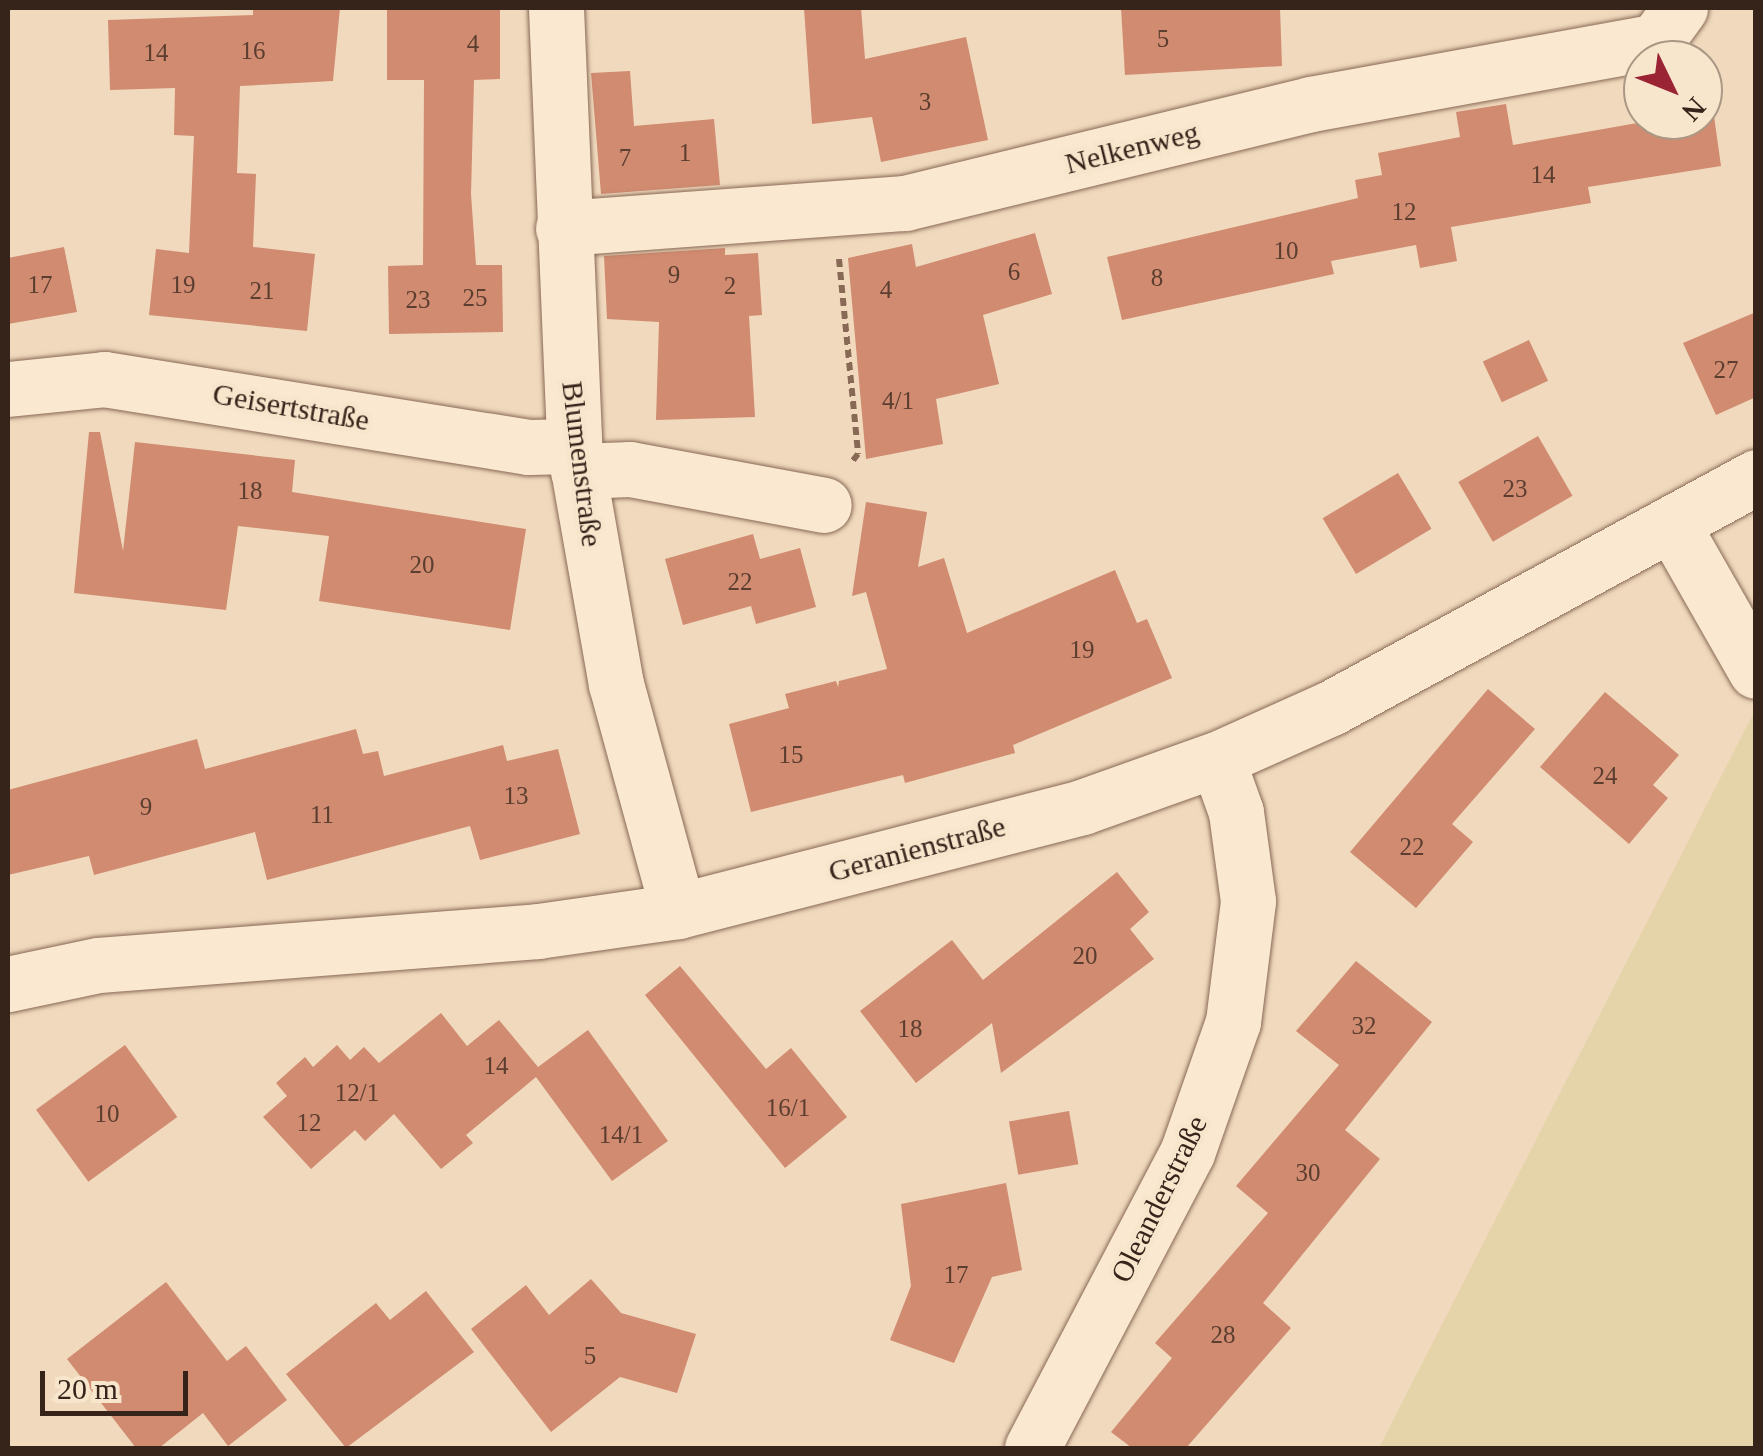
<!DOCTYPE html>
<html>
<head>
<meta charset="utf-8">
<style>
  body { margin:0 }
  #map { position:relative; width:1763px; height:1456px; overflow:hidden; background:#f0d9bd; font-family:"Times New Roman",serif }
  div>[style] { position:absolute }
  [style*='--x'] { left:calc(var(--x)*1px); top:calc(var(--y)*1px); width:calc(var(--w)*1px); rotate:calc(var(--a)*1deg) }
  .farmland>* { inset:0; background:#e5d3aa }
  .building>* { inset:0; background:#d08b70; transform-origin:0 0 }
  .path>* { height:6px; margin-top:-3px; transform-origin:0; background:repeating-linear-gradient(90deg,#886955 0 8px,transparent 0 13px) }
  .roads { filter:drop-shadow(0 0 2px #886955) drop-shadow(0 0 2px #886955) }
  .minor>* { height:55px; margin:-27.5px; padding:0 27.5px; transform-origin:27.5px; border-radius:27.5px; background:#fae8d0 }
  span { translate:-50% -50%; white-space:nowrap; text-align:center; line-height:1.15; -webkit-text-stroke:9px #f7e5cc; paint-order:stroke }
  .number-label { font-size:25px; color:#5c3e30 }
  .number-label span { -webkit-text-stroke-width:0 }
  .street-label { font-size:30px; color:#36241b }
  .frame { position:absolute; inset:0; border:10px solid #36241b; pointer-events:none }
  .north { position:absolute; left:1623px; top:40px; width:100px; height:100px; box-sizing:border-box; background:#f7e5cc; border:2px solid #aa9885; border-radius:50%; rotate:133deg; font-size:28px; font-weight:700; line-height:40px; text-align:center; color:#36241b }
  .north::after { content:''; display:block; margin:auto; width:35px; height:45px; background:#9a2334; clip-path:polygon(50% 0,100% 100%,50% 72%,0 100%) }
  .scale { position:absolute; left:40px; top:1371px; width:148px; height:45px; box-sizing:border-box; border:5px solid #36241b; border-top:0; padding-left:12px; font-size:30px; line-height:35px; white-space:nowrap; color:#36241b; -webkit-text-stroke:8px #f7e5cc; paint-order:stroke }
</style>
</head>
<body>
<div id="map">
  <div class="farmland">
    <i style="clip-path:polygon(1755px 710px,1755px 1448px,1379px 1448px)"></i>
  </div>
  <div class="building">
    <i style="clip-path:polygon(253px 8px,340px 8px,333px 81px,240px 86px,237px 173px,256px 174px,253px 247px,315px 254px,307px 331px,149px 315px,156px 249px,189px 253px,194px 136px,174px 135px,175px 88px,110px 90px,108px 20px,253px 15px)"></i>
    <i style="clip-path:polygon(500px 8px,500px 79px,474px 80px,471px 194px,476px 265px,502px 265px,503px 332px,389px 334px,388px 266px,423px 265px,424px 80px,387px 80px,387px 9px)"></i>
    <i style="clip-path:polygon(804px 8px,861px 8px,865px 59px,966px 37px,988px 140px,881px 162px,872px 117px,812px 124px)"></i>
    <i style="clip-path:polygon(1121px 8px,1280px 8px,1282px 66px,1125px 75px)"></i>
    <i style="clip-path:polygon(630px 71px,634px 126px,714px 119px,720px 185px,601px 194px,591px 73px)"></i>
    <i style="clip-path:polygon(1712px 102px,1721px 166px,1588px 187px,1591px 203px,1451px 227px,1457px 261px,1420px 268px,1416px 245px,1331px 261px,1334px 274px,1122px 320px,1107px 257px,1358px 198px,1355px 180px,1382px 175px,1378px 153px,1460px 137px,1456px 112px,1506px 104px,1513px 145px,1643px 122px,1643px 113px,1643px 120px,1703px 120px,1703px 104px)"></i>
    <i style="clip-path:polygon(1035px 233px,1052px 294px,983px 315px,999px 384px,936px 399px,943px 444px,866px 459px,848px 258px,912px 244px,916px 267px)"></i>
    <i style="clip-path:polygon(64px 247px,77px 312px,8px 324px,8px 258px)"></i>
    <i style="clip-path:polygon(725px 248px,725px 255px,758px 253px,762px 315px,749px 316px,755px 417px,656px 420px,659px 322px,607px 319px,604px 256px)"></i>
    <i style="clip-path:polygon(1756px 312px,1756px 397px,1716px 415px,1683px 343px)"></i>
    <i style="left:1529px;top:340px;width:45px;height:51px;rotate:65deg"></i>
    <i style="clip-path:polygon(89px 432px,100px 432px,123px 551px,135px 442px,295px 460px,292px 492px,526px 529px,510px 630px,319px 601px,329px 536px,238px 526px,226px 610px,74px 593px)"></i>
    <i style="left:1538px;top:436px;width:69px;height:92px;rotate:60deg"></i>
    <i style="left:1398px;top:473px;width:65px;height:88px;rotate:59deg"></i>
    <i style="clip-path:polygon(866px 502px,927px 512px,918px 567px,944px 558px,967px 633px,1115px 570px,1137px 623px,1147px 619px,1172px 678px,1013px 745px,1015px 753px,905px 783px,903px 775px,751px 812px,729px 724px,789px 708px,785px 694px,836px 681px,838px 687px,839px 681px,887px 669px,866px 592px,852px 596px)"></i>
    <i style="clip-path:polygon(753px 534px,760px 559px,800px 548px,816px 607px,756px 624px,751px 606px,683px 625px,665px 559px)"></i>
    <i style="clip-path:polygon(1488px 689px,1535px 729px,1452px 824px,1473px 842px,1416px 908px,1350px 852px)"></i>
    <i style="clip-path:polygon(1605px 692px,1679px 755px,1653px 785px,1668px 798px,1629px 844px,1540px 767px)"></i>
    <i style="clip-path:polygon(356px 729px,363px 754px,378px 751px,384px 776px,503px 745px,507px 761px,558px 749px,580px 834px,480px 860px,470px 826px,267px 880px,255px 832px,94px 875px,89px 856px,8px 875px,8px 790px,197px 739px,205px 769px)"></i>
    <i style="clip-path:polygon(1117px 872px,1149px 912px,1130px 929px,1154px 959px,1001px 1073px,992px 1023px,916px 1083px,860px 1011px,952px 940px,983px 980px)"></i>
    <i style="clip-path:polygon(1356px 961px,1432px 1022px,1345px 1130px,1380px 1159px,1263px 1303px,1291px 1328px,1186px 1448px,1132px 1448px,1111px 1432px,1172px 1358px,1155px 1343px,1268px 1213px,1236px 1186px,1339px 1065px,1296px 1031px)"></i>
    <i style="clip-path:polygon(680px 966px,766px 1069px,791px 1048px,847px 1117px,785px 1168px,645px 995px)"></i>
    <i style="clip-path:polygon(441px 1013px,467px 1046px,499px 1020px,538px 1067px,588px 1030px,668px 1141px,612px 1181px,536px 1077px,466px 1135px,473px 1143px,441px 1169px,394px 1114px,365px 1141px,355px 1130px,311px 1169px,263px 1117px,287px 1096px,276px 1083px,305px 1057px,313px 1067px,337px 1045px,350px 1060px,364px 1047px,379px 1063px)"></i>
    <i style="left:125px;top:1045px;width:89px;height:110px;rotate:54deg"></i>
    <i style="left:1069px;top:1111px;width:54px;height:61px;rotate:80deg"></i>
    <i style="clip-path:polygon(1006px 1183px,1022px 1270px,992px 1277px,954px 1363px,890px 1340px,911px 1286px,901px 1204px)"></i>
    <i style="clip-path:polygon(591px 1279px,621px 1313px,696px 1334px,677px 1393px,620px 1377px,551px 1432px,471px 1329px,526px 1285px,549px 1315px)"></i>
    <i style="clip-path:polygon(166px 1282px,227px 1361px,246px 1346px,287px 1400px,228px 1446px,203px 1413px,159px 1448px,136px 1448px,67px 1359px)"></i>
    <i style="clip-path:polygon(426px 1291px,474px 1352px,346px 1448px,286px 1374px,376px 1303px,390px 1320px)"></i>
  </div>
  <div class="path">
    <i style="--x:839;--y:259;--w:196;--a:84.4"></i>
    <i style="--x:858;--y:454;--w:11;--a:128"></i>
  </div>
  <div class="roads">
    <div class="minor">
      <i style="--x:556;--y:8;--w:438;--a:87.6"></i>
      <i style="--x:574;--y:446;--w:242;--a:80"></i>
      <i style="--x:616;--y:684;--w:235;--a:74.7"></i>
      <i style="--x:563;--y:228;--w:343;--a:-4.2"></i>
      <i style="--x:905;--y:203;--w:418;--a:-13.7"></i>
      <i style="--x:1311;--y:104;--w:351;--a:-10.3"></i>
      <i style="--x:1656;--y:41;--w:41;--a:-54"></i>
      <i style="--x:8;--y:389;--w:97;--a:-5.9"></i>
      <i style="--x:104;--y:379;--w:430;--a:9.1"></i>
      <i style="--x:529;--y:447;--w:45;--a:-1.3"></i>
      <i style="--x:578;--y:471;--w:52;--a:-2.2"></i>
      <i style="--x:630;--y:469;--w:197;--a:10.5"></i>
      <i style="--x:1672;--y:524;--w:169;--a:60.3"></i>
      <i style="--x:8;--y:984;--w:92;--a:-11.9"></i>
      <i style="--x:98;--y:965;--w:441;--a:-4.4"></i>
      <i style="--x:538;--y:931;--w:141;--a:-8.1"></i>
      <i style="--x:678;--y:911;--w:417;--a:-14.4"></i>
      <i style="--x:1082;--y:807;--w:143;--a:-19.6"></i>
      <i style="--x:1217;--y:759;--w:125;--a:-24.1"></i>
      <i style="--x:1331;--y:708;--w:484;--a:-28.5"></i>
      <i style="--x:1032;--y:1448;--w:333;--a:-62.3"></i>
      <i style="--x:1187;--y:1153;--w:139;--a:-70.7"></i>
      <i style="--x:1233;--y:1022;--w:122;--a:-82.9"></i>
      <i style="--x:1248;--y:901;--w:90;--a:-97.7"></i>
      <i style="--x:1236;--y:812;--w:56;--a:-109.7"></i>
    </div>
  </div>
  <div class="number-label">
    <span style="left:1163px;top:39px">5</span>
    <span style="left:473px;top:44px">4</span>
    <span style="left:253px;top:51px">16</span>
    <span style="left:156px;top:53px">14</span>
    <span style="left:925px;top:102px">3</span>
    <span style="left:685px;top:153px">1</span>
    <span style="left:625px;top:158px">7</span>
    <span style="left:1543px;top:175px">14</span>
    <span style="left:1404px;top:212px">12</span>
    <span style="left:1286px;top:251px">10</span>
    <span style="left:1014px;top:272px">6</span>
    <span style="left:674px;top:275px">9</span>
    <span style="left:1157px;top:278px">8</span>
    <span style="left:40px;top:285px">17</span>
    <span style="left:183px;top:285px">19</span>
    <span style="left:730px;top:286px">2</span>
    <span style="left:886px;top:290px">4</span>
    <span style="left:262px;top:291px">21</span>
    <span style="left:475px;top:298px">25</span>
    <span style="left:418px;top:300px">23</span>
    <span style="left:1726px;top:370px">27</span>
    <span style="left:898px;top:401px">4/1</span>
    <span style="left:1515px;top:489px">23</span>
    <span style="left:250px;top:491px">18</span>
    <span style="left:422px;top:565px">20</span>
    <span style="left:740px;top:582px">22</span>
    <span style="left:1082px;top:650px">19</span>
    <span style="left:791px;top:755px">15</span>
    <span style="left:1605px;top:776px">24</span>
    <span style="left:516px;top:796px">13</span>
    <span style="left:146px;top:807px">9</span>
    <span style="left:322px;top:815px">11</span>
    <span style="left:1412px;top:847px">22</span>
    <span style="left:1085px;top:956px">20</span>
    <span style="left:1364px;top:1026px">32</span>
    <span style="left:910px;top:1029px">18</span>
    <span style="left:496px;top:1066px">14</span>
    <span style="left:357px;top:1093px">12/1</span>
    <span style="left:788px;top:1108px">16/1</span>
    <span style="left:107px;top:1114px">10</span>
    <span style="left:309px;top:1123px">12</span>
    <span style="left:621px;top:1135px">14/1</span>
    <span style="left:1308px;top:1173px">30</span>
    <span style="left:956px;top:1275px">17</span>
    <span style="left:1223px;top:1335px">28</span>
    <span style="left:590px;top:1356px">5</span>
  </div>
  <div class="street-label">
    <span style="left:1132px;top:148px;rotate:-14deg">Nelkenweg</span>
    <span style="left:291px;top:407px;rotate:10deg">Geisertstraße</span>
    <span style="left:582px;top:464px;rotate:83deg">Blumenstraße</span>
    <span style="left:917px;top:849px;rotate:-15deg">Geranienstraße</span>
    <span style="left:1159px;top:1199px;rotate:-64deg">Oleanderstraße</span>
  </div>
  <div class="frame"></div>
  <div class="north">N</div>
  <div class="scale">20 m</div>
</div>
</body>
</html>
